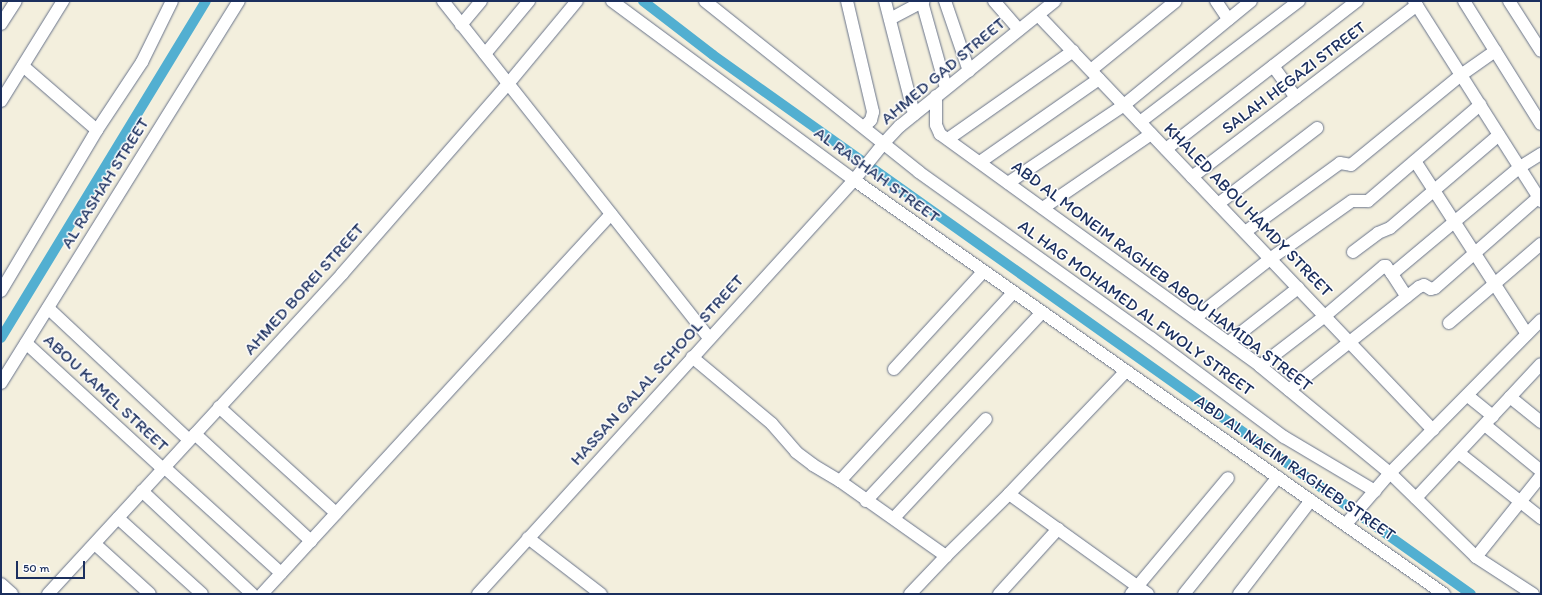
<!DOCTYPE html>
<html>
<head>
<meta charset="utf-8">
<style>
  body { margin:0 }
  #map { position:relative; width:1542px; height:595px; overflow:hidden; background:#f3efdd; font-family:Itim,sans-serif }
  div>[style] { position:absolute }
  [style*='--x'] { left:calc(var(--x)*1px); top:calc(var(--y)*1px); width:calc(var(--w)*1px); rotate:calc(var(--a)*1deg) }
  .canal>* { height:10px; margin:-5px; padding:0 5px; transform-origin:5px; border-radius:5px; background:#52afd1 }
  .roads { filter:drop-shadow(0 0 1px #67728a) drop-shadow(0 0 1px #67728a) }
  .minor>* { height:12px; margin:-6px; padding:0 6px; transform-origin:6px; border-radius:6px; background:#fff }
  span { translate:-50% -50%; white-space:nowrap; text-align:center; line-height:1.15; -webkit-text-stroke:3px #fff; paint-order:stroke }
  .street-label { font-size:17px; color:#1b2f5e }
  .frame { position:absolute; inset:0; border:2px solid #1b2f5e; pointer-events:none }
  .scale { position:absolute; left:16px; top:561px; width:69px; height:18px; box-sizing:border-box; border:2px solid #1b2f5e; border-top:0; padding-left:5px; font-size:12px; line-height:14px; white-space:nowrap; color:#1b2f5e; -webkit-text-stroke:3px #fff; paint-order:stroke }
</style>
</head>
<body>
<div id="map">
  <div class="canal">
    <i style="--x:643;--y:1;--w:88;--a:37.6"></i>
    <i style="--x:713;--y:55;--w:930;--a:35.42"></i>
    <i style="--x:1;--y:338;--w:394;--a:-58.7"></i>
  </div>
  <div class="roads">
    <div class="minor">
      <i style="--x:443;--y:1;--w:429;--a:51.7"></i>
      <i style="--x:612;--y:1;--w:301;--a:36.5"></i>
      <i style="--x:854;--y:180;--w:721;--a:35.06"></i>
      <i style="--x:705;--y:1;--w:274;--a:38.6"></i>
      <i style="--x:919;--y:172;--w:285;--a:35.6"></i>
      <i style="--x:1151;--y:338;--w:166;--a:36.7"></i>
      <i style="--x:1284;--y:437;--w:106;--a:30.7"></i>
      <i style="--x:847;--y:1;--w:114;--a:76.8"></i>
      <i style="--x:873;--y:112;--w:8;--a:104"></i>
      <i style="--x:871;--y:120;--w:10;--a:135"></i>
      <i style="--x:885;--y:1;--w:117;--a:75.6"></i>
      <i style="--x:945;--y:1;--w:74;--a:71.1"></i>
      <i style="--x:994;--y:1;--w:38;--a:49"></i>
      <i style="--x:1216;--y:1;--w:22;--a:56"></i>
      <i style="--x:1414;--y:1;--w:237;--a:57.6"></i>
      <i style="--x:1464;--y:1;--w:145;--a:58"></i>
      <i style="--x:1509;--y:1;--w:59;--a:57.4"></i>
      <i style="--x:922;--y:2;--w:89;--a:74.4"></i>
      <i style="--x:1038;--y:15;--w:573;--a:46.41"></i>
      <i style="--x:890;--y:19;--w:38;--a:-28"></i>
      <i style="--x:1;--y:24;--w:27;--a:-57"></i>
      <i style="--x:461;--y:25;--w:31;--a:-50"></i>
      <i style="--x:485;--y:54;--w:69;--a:-50.3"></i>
      <i style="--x:23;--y:66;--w:98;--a:40.9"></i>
      <i style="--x:1273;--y:66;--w:39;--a:54"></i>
      <i style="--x:1091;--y:70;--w:109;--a:-39.1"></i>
      <i style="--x:936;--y:96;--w:29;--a:90"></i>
      <i style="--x:936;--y:125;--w:10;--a:66"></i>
      <i style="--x:940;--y:134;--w:395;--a:35.9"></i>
      <i style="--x:1260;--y:366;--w:168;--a:39.5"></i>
      <i style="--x:1390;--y:473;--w:120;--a:44.3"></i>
      <i style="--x:1476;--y:557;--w:68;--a:33"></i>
      <i style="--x:1;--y:101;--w:118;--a:-58.2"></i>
      <i style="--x:1140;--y:122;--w:200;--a:-37.3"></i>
      <i style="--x:948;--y:139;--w:153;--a:-35.1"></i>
      <i style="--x:1166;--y:149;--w:242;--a:-37.8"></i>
      <i style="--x:1415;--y:161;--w:206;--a:57.1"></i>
      <i style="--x:980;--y:162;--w:145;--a:-34.9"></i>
      <i style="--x:1192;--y:177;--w:283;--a:-37.4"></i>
      <i style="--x:1008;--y:183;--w:140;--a:-33.9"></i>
      <i style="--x:1124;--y:105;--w:164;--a:-39.3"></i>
      <i style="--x:1218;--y:204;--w:125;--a:-37.5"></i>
      <i style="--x:1043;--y:208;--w:131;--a:-34.4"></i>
      <i style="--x:1245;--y:232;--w:117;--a:-36"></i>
      <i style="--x:1340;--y:163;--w:11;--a:10"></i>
      <i style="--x:1351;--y:165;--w:142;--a:-39.3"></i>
      <i style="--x:1461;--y:75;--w:42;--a:-35.2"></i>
      <i style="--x:1353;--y:252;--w:31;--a:-37"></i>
      <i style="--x:1378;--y:233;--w:13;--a:-23"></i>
      <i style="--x:1390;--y:228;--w:143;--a:-40.5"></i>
      <i style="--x:1392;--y:274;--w:27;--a:57"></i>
      <i style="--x:1;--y:291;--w:187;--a:-59.2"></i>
      <i style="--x:97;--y:130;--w:82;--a:-56.5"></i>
      <i style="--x:142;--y:62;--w:68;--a:-63.8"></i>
      <i style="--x:48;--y:308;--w:193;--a:43.1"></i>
      <i style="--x:1195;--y:318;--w:95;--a:-38.2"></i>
      <i style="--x:1270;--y:259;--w:100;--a:-35.3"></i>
      <i style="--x:1352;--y:201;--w:16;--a:0"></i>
      <i style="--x:1368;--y:201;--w:148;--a:-40.6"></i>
      <i style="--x:1449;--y:323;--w:121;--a:-40.7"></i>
      <i style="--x:1229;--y:342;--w:88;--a:-38"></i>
      <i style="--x:26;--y:343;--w:186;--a:42.6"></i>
      <i style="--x:692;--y:357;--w:104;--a:39.9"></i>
      <i style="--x:772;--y:424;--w:37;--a:49"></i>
      <i style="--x:796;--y:452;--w:21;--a:37"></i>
      <i style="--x:813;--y:465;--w:31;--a:31"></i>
      <i style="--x:840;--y:481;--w:130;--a:35.3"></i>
      <i style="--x:1260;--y:366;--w:82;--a:-37.6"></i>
      <i style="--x:1325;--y:316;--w:77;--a:-40.3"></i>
      <i style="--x:1384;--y:266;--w:2;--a:0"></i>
      <i style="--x:1386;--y:266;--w:10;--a:53"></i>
      <i style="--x:1392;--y:274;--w:167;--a:-39.9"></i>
      <i style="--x:1520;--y:167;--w:25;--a:-32"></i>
      <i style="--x:894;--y:369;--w:132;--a:-47.5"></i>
      <i style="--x:1;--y:383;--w:450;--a:-58.1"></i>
      <i style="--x:1289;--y:390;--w:166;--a:-38.4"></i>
      <i style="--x:1419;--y:287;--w:5;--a:-22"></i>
      <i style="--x:1424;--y:285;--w:8;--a:30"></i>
      <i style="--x:1431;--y:289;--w:4;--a:-14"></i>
      <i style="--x:1435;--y:288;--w:138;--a:-41.2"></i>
      <i style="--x:1468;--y:396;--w:32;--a:39"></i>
      <i style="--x:1510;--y:397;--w:40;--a:39"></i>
      <i style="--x:219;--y:407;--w:158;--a:42.2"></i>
      <i style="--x:1485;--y:425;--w:72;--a:39.4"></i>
      <i style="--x:195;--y:434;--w:158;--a:42.7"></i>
      <i style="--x:1459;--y:453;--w:105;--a:38.4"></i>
      <i style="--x:164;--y:467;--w:158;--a:42.2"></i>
      <i style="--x:840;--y:481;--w:255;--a:-47.4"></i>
      <i style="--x:142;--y:491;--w:151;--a:43.1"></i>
      <i style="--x:1009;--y:494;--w:171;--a:35.7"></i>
      <i style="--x:1416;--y:498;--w:183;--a:-47"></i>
      <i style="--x:866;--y:501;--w:258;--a:-47"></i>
      <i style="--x:118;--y:518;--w:113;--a:42.1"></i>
      <i style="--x:894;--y:518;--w:135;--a:-47.1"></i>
      <i style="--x:1346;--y:524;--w:67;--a:-49.2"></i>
      <i style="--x:1390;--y:473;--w:215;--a:-45.4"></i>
      <i style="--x:528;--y:538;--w:92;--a:37.5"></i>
      <i style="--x:95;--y:544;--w:74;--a:42.3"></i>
      <i style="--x:1476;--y:557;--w:104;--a:-51.3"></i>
      <i style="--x:1;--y:584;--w:15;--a:42"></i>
      <i style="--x:48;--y:594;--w:435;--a:-47.4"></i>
      <i style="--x:342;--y:274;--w:252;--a:-48.9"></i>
      <i style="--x:508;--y:84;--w:108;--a:-50.3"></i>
      <i style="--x:262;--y:594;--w:516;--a:-47.43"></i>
      <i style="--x:478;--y:594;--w:559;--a:-47.75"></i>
      <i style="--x:854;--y:180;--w:46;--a:-51.1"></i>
      <i style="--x:883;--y:144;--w:25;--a:-47"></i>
      <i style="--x:900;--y:126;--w:199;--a:-38.9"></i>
      <i style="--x:910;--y:594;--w:52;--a:-46.5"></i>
      <i style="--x:946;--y:556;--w:88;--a:-44.5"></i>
      <i style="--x:1009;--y:494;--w:170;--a:-46.4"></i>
      <i style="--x:999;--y:594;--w:88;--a:-47.8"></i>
      <i style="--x:1131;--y:594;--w:151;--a:-50.1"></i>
      <i style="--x:1184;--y:594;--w:150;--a:-51.2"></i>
      <i style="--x:1239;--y:594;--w:118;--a:-52.5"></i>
    </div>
  </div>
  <div class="street-label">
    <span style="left:943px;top:71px;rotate:-40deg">AHMED GAD STREET</span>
    <span style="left:1294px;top:78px;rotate:-37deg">SALAH HEGAZI STREET</span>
    <span style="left:877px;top:175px;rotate:36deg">AL RASHAH STREET</span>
    <span style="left:105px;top:183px;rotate:-58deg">AL RASHAH STREET</span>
    <span style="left:1248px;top:210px;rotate:46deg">KHALED ABOU HAMDY STREET</span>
    <span style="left:1162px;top:276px;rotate:37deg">ABD AL MONEIM RAGHEB ABOU HAMIDA STREET</span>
    <span style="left:304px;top:289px;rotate:-48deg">AHMED BOREI STREET</span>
    <span style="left:1136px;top:308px;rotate:36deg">AL HAG MOHAMED AL FWOLY STREET</span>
    <span style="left:657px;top:370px;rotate:-48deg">HASSAN GALAL SCHOOL STREET</span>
    <span style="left:106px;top:393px;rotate:43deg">ABOU KAMEL STREET</span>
    <span style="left:1295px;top:468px;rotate:35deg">ABD AL NAEIM RAGHEB STREET</span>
  </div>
  <div class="frame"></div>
  <div class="scale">50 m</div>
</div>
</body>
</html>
